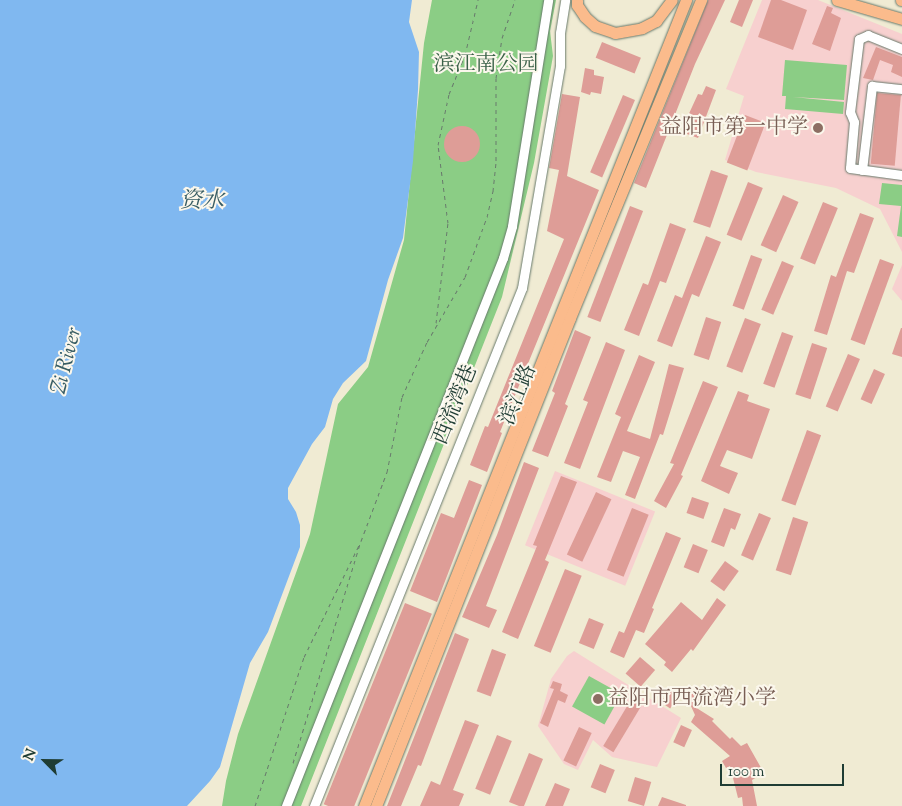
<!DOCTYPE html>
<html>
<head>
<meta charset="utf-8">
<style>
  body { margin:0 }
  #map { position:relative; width:902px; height:806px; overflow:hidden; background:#f0ebd3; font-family:"Sorts Mill Goudy","Noto Serif SC",serif }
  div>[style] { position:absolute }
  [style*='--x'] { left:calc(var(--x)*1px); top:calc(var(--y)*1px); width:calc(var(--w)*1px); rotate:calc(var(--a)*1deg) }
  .built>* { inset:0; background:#f7d0cf; transform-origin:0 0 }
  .green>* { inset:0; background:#8bcd85; transform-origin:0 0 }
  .water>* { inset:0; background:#80b8f0 }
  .building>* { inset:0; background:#de9d97; transform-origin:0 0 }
  .round { border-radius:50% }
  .path>* { height:1px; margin-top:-0.5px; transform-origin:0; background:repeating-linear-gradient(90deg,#687a6c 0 4px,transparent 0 8px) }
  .roads { filter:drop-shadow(0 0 1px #687a6c) drop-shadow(0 0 1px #687a6c) }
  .minor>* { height:9px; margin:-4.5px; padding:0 4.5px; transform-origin:4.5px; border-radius:4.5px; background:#fff }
  .major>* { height:11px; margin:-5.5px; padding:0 5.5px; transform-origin:5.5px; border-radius:5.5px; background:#fbbb8c }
  .dots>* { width:14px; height:14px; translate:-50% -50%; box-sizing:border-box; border:2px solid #fbf7ec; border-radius:50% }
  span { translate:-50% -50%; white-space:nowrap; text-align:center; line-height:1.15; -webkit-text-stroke:4px #fbf7ec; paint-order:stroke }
  .park-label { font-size:21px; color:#3a6148 }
  .education-label { font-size:21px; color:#785e54 }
  .right { translate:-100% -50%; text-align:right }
  .left { translate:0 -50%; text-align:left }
  .street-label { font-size:21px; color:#1f3d34 }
  .water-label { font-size:22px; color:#375c63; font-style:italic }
  .north { position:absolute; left:20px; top:736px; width:50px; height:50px; -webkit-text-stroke:4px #fbf7ec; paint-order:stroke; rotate:293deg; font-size:14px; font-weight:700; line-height:20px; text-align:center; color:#1f3d34 }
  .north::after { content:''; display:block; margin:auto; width:18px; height:22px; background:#1f3d34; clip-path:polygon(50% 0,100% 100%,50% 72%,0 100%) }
  .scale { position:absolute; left:720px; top:764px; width:124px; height:22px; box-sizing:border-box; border:2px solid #1f3d34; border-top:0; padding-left:6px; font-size:15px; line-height:18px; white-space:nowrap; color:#1f3d34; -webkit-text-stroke:4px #fbf7ec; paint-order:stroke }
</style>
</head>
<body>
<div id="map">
  <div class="built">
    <i style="clip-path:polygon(762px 0,818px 0,902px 34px,902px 252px,880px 209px,836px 188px,756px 172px,725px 160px,744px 96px,726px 89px)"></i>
    <i style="clip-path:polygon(902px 265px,902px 301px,892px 289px)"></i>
    <i style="left:555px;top:471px;width:108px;height:80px;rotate:22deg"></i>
    <i style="clip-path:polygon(574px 651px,681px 718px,657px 767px,612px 757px,593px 740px,578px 770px,564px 764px,538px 726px,551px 679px,567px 656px)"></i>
  </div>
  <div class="green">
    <i style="clip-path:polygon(432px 0,556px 0,550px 31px,553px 56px,534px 163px,502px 297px,301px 806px,222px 806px,226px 781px,238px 734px,310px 534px,338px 404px,368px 367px,404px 240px,424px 43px)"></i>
    <i style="clip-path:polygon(785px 60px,847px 65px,844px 100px,793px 97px,844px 102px,843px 114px,785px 109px,786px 96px,782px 96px)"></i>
    <i style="clip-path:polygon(882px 183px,902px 185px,902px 237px,897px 236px,901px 206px,879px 204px)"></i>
    <i style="left:589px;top:676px;width:37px;height:35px;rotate:29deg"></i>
  </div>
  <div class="water">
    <i style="clip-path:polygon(0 0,412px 0,409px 22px,419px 52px,418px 90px,413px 161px,403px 238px,388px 280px,366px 361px,343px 383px,333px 399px,325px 427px,312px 444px,288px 488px,288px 499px,296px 512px,300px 525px,300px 547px,268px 632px,250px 663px,220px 767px,210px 781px,187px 806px,0 806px)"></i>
  </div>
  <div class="building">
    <i style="clip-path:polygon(708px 0,725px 0,695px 64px,646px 188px,634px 183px)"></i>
    <i style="clip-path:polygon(739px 0,753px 0,742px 27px,730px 22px)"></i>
    <i style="clip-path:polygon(771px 0,781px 0,807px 10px,793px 50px,758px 37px)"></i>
    <i style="clip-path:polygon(827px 6px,833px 8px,831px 13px,841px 18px,830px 51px,812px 44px)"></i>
    <i style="left:602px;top:42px;width:42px;height:17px;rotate:22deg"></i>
    <i style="clip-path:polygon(876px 47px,902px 57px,902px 77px,891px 72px,893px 65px,880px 60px,873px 80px,863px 78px)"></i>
    <i style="clip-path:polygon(585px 68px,594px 70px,594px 75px,604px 77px,601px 94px,591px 92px,590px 95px,581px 92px)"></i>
    <i style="clip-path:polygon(706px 86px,716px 90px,698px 138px,687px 134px,691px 123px,686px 120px,698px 94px,702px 95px)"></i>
    <i style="left:877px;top:93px;width:24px;height:71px;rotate:5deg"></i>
    <i style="clip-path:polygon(562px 94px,580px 97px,567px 176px,599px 190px,500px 432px,502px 433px,487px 472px,470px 465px,485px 426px,488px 427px,564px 239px,547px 231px,559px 170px,549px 168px)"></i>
    <i style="left:623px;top:95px;width:13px;height:84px;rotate:23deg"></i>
    <i style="left:745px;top:115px;width:22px;height:51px;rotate:21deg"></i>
    <i class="round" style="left:444px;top:126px;width:36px;height:36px"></i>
    <i style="left:711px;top:170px;width:18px;height:55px;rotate:19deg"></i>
    <i style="left:748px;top:182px;width:16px;height:57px;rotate:22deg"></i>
    <i style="left:783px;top:195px;width:17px;height:55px;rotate:24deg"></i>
    <i style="left:823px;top:202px;width:16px;height:61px;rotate:22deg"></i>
    <i style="left:630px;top:206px;width:14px;height:119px;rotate:21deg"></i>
    <i style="clip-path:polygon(860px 213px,874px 218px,854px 273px,847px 271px,827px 335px,814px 331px,831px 275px,836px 277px)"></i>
    <i style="clip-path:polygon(670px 223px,686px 229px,666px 283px,660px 281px,639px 336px,624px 330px,643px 283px,648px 285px)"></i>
    <i style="clip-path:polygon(706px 236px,721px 242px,699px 297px,692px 294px,672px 347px,657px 341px,675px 295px,682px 298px)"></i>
    <i style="left:751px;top:255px;width:12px;height:54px;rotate:20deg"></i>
    <i style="left:880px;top:259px;width:15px;height:86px;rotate:20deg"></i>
    <i style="left:782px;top:261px;width:13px;height:53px;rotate:23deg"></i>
    <i style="left:706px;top:317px;width:16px;height:40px;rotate:18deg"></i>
    <i style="left:745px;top:318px;width:17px;height:52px;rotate:21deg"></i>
    <i style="clip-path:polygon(901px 328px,902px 328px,902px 357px,892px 354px)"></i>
    <i style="clip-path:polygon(575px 330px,591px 337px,565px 404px,568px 406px,548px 457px,532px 451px,555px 393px,552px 391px)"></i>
    <i style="left:782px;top:332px;width:12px;height:55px;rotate:20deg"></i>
    <i style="clip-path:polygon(606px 342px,625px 350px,580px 469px,564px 463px,588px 402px,583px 400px)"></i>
    <i style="left:812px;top:343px;width:16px;height:54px;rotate:18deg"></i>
    <i style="left:848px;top:354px;width:13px;height:57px;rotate:23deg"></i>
    <i style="clip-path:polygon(639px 355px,655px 362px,627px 431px,641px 436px,650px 439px,669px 364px,684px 368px,663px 435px,660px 434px,635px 499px,625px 495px,640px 457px,623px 451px,611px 482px,597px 477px,621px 417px,615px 414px)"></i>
    <i style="left:874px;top:369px;width:12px;height:33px;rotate:24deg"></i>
    <i style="clip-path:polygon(703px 381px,718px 387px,681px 475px,683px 476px,666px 508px,654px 501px,674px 464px,670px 463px)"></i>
    <i style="clip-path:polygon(738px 391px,749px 395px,747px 401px,770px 409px,752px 459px,727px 450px,720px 466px,738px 473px,729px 494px,701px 481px)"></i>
    <i style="left:807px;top:430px;width:15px;height:75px;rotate:20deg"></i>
    <i style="clip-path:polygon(524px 462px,539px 468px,486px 606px,497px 610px,489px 628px,462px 617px,497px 535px)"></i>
    <i style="clip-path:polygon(561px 476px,577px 482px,545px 560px,549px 562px,518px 639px,502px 632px,537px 546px,533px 545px)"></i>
    <i style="clip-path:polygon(469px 480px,482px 485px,437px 602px,410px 591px,441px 513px,454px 518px)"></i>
    <i style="left:596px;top:492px;width:17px;height:69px;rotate:25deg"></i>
    <i style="left:692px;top:497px;width:18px;height:17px;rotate:19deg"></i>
    <i style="left:632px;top:508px;width:18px;height:67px;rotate:22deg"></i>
    <i style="clip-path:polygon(724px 508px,741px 514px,735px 530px,731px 528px,724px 547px,711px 542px)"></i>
    <i style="left:759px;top:513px;width:13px;height:46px;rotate:23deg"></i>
    <i style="left:793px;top:517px;width:16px;height:56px;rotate:18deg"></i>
    <i style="clip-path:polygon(666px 532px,681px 538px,652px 608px,654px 609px,644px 633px,636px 630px,624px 658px,610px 652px,619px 631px,624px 633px)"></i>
    <i style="left:693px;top:544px;width:16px;height:25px;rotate:22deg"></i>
    <i style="left:725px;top:561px;width:17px;height:25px;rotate:36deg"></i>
    <i style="left:565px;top:569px;width:18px;height:83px;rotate:22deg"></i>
    <i style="clip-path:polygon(717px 598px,726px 605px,693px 651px,691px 649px,672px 672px,664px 665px,666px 662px,645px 644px,681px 602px,702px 620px)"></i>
    <i style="left:405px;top:603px;width:29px;height:217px;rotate:22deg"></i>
    <i style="left:589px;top:618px;width:16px;height:27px;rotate:22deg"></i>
    <i style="clip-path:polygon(455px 633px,469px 639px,421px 766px,418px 765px,401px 806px,387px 806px)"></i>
    <i style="left:492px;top:649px;width:15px;height:45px;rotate:20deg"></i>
    <i style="left:640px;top:657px;width:20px;height:22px;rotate:41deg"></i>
    <i style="clip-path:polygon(553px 681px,562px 684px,560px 691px,568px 695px,565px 703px,558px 700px,548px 727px,540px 723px,554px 689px,550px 688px)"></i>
    <i style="left:670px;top:689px;width:11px;height:16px;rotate:34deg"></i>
    <i style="clip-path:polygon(698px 689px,704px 702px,695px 707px,714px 719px,712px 721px,730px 739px,732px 737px,741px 746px,747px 743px,764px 773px,752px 780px,757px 806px,743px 806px,742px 797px,738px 798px,730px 766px,726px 768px,722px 761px,730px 756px,691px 722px,695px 715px,686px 695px)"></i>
    <i style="left:632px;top:698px;width:12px;height:56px;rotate:31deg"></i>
    <i style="clip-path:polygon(465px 720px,479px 725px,453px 790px,464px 794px,459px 806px,420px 806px,431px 781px,440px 785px)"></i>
    <i style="left:681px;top:725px;width:12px;height:19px;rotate:24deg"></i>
    <i style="left:579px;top:727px;width:14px;height:37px;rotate:25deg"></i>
    <i style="left:497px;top:735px;width:16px;height:58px;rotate:22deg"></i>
    <i style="clip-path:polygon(529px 753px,543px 759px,524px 806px,519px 806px,509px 802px)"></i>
    <i style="left:600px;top:764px;width:16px;height:25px;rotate:22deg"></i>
    <i style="left:635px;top:777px;width:17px;height:25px;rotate:17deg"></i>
    <i style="clip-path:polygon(555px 783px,570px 789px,563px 806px,545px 806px)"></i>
    <i style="clip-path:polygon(662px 797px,686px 805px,686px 806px,658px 806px)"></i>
  </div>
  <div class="path">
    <i style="--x:436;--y:323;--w:101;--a:-83.2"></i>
    <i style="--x:448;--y:223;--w:79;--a:-97.3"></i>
    <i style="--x:438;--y:145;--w:52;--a:-77.8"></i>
    <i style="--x:449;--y:94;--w:42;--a:-67.7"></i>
    <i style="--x:465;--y:55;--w:57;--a:-76.7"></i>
    <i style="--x:293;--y:763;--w:232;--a:-73"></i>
    <i style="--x:361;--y:541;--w:74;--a:-69.4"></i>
    <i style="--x:387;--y:472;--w:76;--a:-78.7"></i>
    <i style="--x:402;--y:397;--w:60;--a:-65.6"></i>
    <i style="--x:427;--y:342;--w:75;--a:-59.7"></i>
    <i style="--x:465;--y:277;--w:64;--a:-69.9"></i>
    <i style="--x:487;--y:217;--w:27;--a:-77"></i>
    <i style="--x:493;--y:191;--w:30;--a:-84"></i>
    <i style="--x:496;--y:161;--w:83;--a:-90"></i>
    <i style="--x:496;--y:78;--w:40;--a:-81.5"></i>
    <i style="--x:502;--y:38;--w:40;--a:-71.1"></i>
    <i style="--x:255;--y:806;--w:157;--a:-71.8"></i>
    <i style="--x:304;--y:657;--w:127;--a:-63.8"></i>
  </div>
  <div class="roads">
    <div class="minor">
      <i style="--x:902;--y:49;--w:37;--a:-158"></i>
      <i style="--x:868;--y:35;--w:10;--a:156"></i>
      <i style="--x:859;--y:39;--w:74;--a:97"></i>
      <i style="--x:850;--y:112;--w:11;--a:68"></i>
      <i style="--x:854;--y:122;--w:46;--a:95"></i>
      <i style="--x:850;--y:168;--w:52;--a:7.7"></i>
      <i style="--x:862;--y:170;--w:85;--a:-83.2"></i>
      <i style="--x:872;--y:86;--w:30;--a:6"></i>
      <i style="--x:286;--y:806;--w:589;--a:-68.4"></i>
      <i style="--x:503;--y:258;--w:33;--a:-74"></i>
      <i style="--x:512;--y:226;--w:229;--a:-80.9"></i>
      <i style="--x:314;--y:806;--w:558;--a:-68.12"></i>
      <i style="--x:522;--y:288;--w:225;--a:-80.3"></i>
      <i style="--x:560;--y:66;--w:33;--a:-90"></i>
      <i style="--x:560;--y:33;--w:33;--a:-81"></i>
    </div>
    <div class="major">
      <i style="--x:577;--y:0;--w:5;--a:90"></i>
      <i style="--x:577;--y:5;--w:14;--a:56"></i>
      <i style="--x:585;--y:17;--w:13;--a:42"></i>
      <i style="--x:595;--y:26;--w:21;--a:19"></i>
      <i style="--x:615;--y:33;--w:27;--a:-10"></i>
      <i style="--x:642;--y:28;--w:16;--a:-27"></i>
      <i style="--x:656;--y:21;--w:26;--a:-53"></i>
      <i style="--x:837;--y:0;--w:68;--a:16.3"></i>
      <i style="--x:901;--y:0;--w:1;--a:0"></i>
      <i style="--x:364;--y:806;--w:868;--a:-68.22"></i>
      <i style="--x:376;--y:806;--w:525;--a:-68.32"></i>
      <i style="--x:570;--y:318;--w:344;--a:-67.6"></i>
    </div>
  </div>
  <div class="dots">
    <i style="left:818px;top:128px;background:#8d6e63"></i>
    <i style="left:598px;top:699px;background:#8d6e63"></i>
  </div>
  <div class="park-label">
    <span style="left:486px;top:65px">滨江南公园</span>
  </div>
  <div class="education-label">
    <span class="right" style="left:808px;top:128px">益阳市第一中学</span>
    <span class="left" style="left:608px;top:699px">益阳市西流湾小学</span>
  </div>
  <div class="street-label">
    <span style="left:519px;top:395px;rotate:-68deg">滨江路</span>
    <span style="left:456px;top:405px;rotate:-68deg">西流湾巷</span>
  </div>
  <div class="water-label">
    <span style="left:202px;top:203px">资水</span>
    <span style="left:68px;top:361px;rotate:-76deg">Zi River</span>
  </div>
  <div class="north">N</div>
  <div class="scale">100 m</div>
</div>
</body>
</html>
